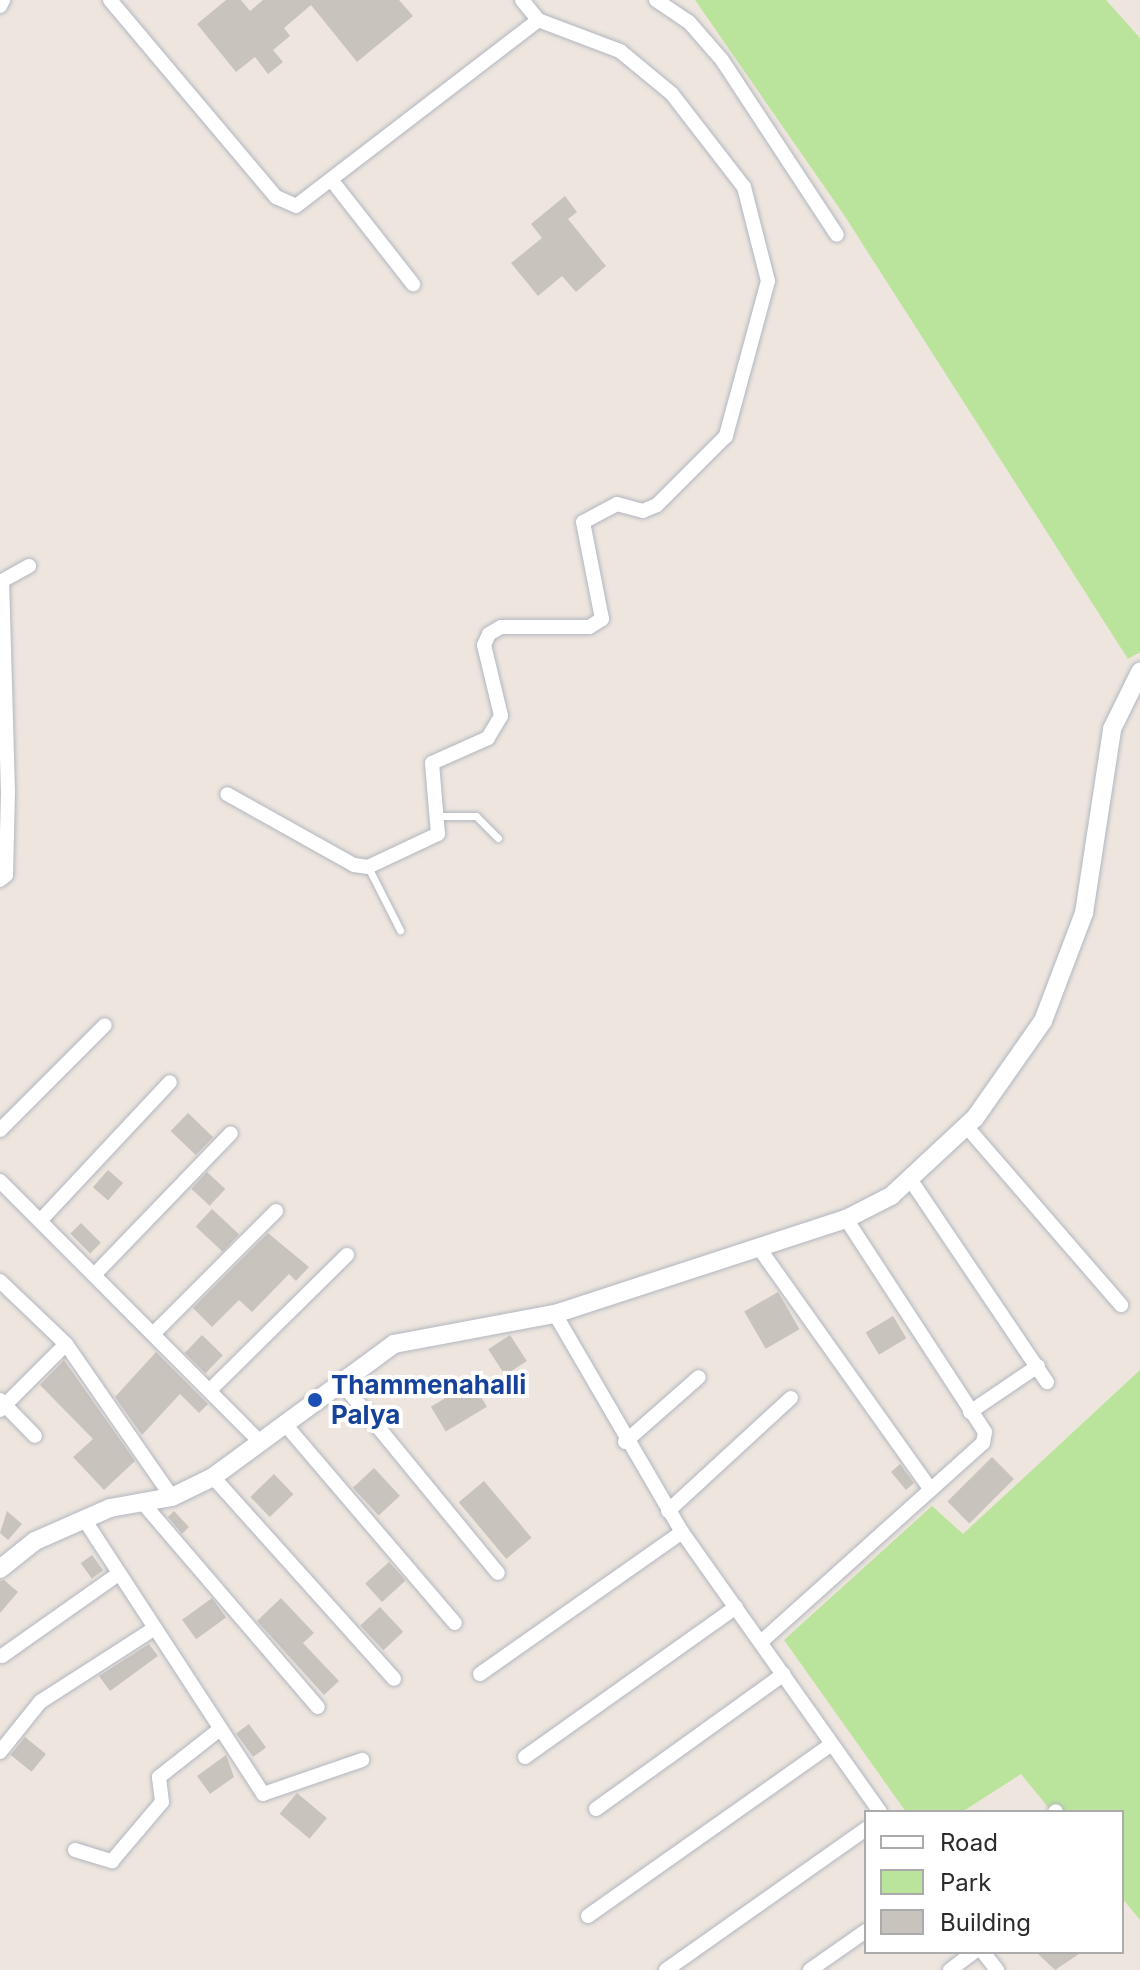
<!DOCTYPE html>
<html>
<head>
<meta charset="utf-8">
<style>
  body { margin:0 }
  #map { position:relative; width:1140px; height:1970px; overflow:hidden; background:#eee6de; font-family:Inter,sans-serif }
  div>[style] { position:absolute }
  [style*='--x'] { left:calc(var(--x)*1px); top:calc(var(--y)*1px); width:calc(var(--w)*1px); rotate:calc(var(--a)*1deg) }
  .green>* { inset:0; background:#bae49b }
  .building>* { inset:0; background:#c9c3be; transform-origin:0 0 }
  .roads { filter:drop-shadow(0 0 2px #b2b6c0) drop-shadow(0 0 2px #b2b6c0) }
  .service>* { height:7px; margin:-3.5px; padding:0 3.5px; transform-origin:3.5px; border-radius:3.5px; background:#fff }
  .minor>* { height:14px; margin:-7px; padding:0 7px; transform-origin:7px; border-radius:7px; background:#fff }
  .tertiary>* { height:18px; margin:-9px; padding:0 9px; transform-origin:9px; border-radius:9px; background:#fff }
  .dots>* { width:22px; height:22px; translate:-50% -50%; box-sizing:border-box; border:4px solid #fff; border-radius:50% }
  span { translate:-50% -50%; white-space:nowrap; text-align:center; line-height:1.15; -webkit-text-stroke:8px #fff; paint-order:stroke }
  .transit-label { font-size:26px; color:#164399; font-weight:700 }
  .left { translate:0 -50%; text-align:left }
  .legend { position:absolute; left:864px; top:1810px; width:260px; height:144px; box-sizing:border-box; background:#fff; border:2px solid #ababab; margin:0; padding:10px 14px; list-style:none; font-size:24px; color:#2c2c2c }
  .legend li { display:flex; align-items:center; gap:16px; height:40px }
  .legend b { width:40px; border:2px solid #ababab }
</style>
</head>
<body>
<div id="map">
  <div class="green">
    <i style="clip-path:polygon(695px 0,1106px 0,1140px 38px,1140px 652px,1128px 659px,844px 215px)"></i>
    <i style="clip-path:polygon(1140px 1370px,1140px 1920px,1122px 1898px,1122px 1812px,1052px 1812px,1021px 1774px,962px 1812px,906px 1812px,784px 1640px,932px 1506px,963px 1534px)"></i>
  </div>
  <div class="building">
    <i style="clip-path:polygon(226px 0,241px 0,250px 11px,263px 0,399px 0,413px 16px,357px 62px,311px 5px,284px 28px,290px 36px,273px 50px,283px 62px,268px 74px,255px 57px,236px 72px,197px 24px)"></i>
    <i style="clip-path:polygon(565px 196px,577px 212px,568px 219px,606px 266px,576px 292px,562px 276px,538px 296px,511px 263px,542px 238px,531px 224px)"></i>
    <i style="left:188px;top:1113px;width:35px;height:25px;rotate:44deg"></i>
    <i style="left:108px;top:1170px;width:20px;height:23px;rotate:41deg"></i>
    <i style="left:207px;top:1172px;width:25px;height:23px;rotate:43deg"></i>
    <i style="left:212px;top:1209px;width:37px;height:24px;rotate:43deg"></i>
    <i style="left:81px;top:1223px;width:28px;height:15px;rotate:45deg"></i>
    <i style="clip-path:polygon(268px 1233px,309px 1267px,296px 1281px,289px 1274px,252px 1312px,239px 1300px,212px 1327px,193px 1308px)"></i>
    <i style="left:778px;top:1292px;width:43px;height:39px;rotate:60deg"></i>
    <i style="left:893px;top:1316px;width:26px;height:32px;rotate:59deg"></i>
    <i style="left:202px;top:1335px;width:29px;height:25px;rotate:44deg"></i>
    <i style="left:510px;top:1335px;width:31px;height:26px;rotate:57deg"></i>
    <i style="clip-path:polygon(156px 1352px,208px 1404px,199px 1413px,180px 1394px,142px 1435px,115px 1397px)"></i>
    <i style="clip-path:polygon(64px 1360px,135px 1461px,104px 1490px,73px 1457px,93px 1439px,40px 1385px)"></i>
    <i style="left:472px;top:1382px;width:29px;height:48px;rotate:59deg"></i>
    <i style="left:992px;top:1457px;width:31px;height:63px;rotate:45deg"></i>
    <i style="clip-path:polygon(900px 1464px,914px 1483px,906px 1490px,891px 1472px)"></i>
    <i style="left:374px;top:1468px;width:38px;height:29px;rotate:47deg"></i>
    <i style="left:274px;top:1474px;width:28px;height:33px;rotate:46deg"></i>
    <i style="left:484px;top:1481px;width:74px;height:33px;rotate:50deg"></i>
    <i style="clip-path:polygon(7px 1511px,22px 1524px,8px 1540px,0 1533px)"></i>
    <i style="clip-path:polygon(174px 1511px,189px 1527px,182px 1534px,168px 1517px)"></i>
    <i style="left:92px;top:1555px;width:19px;height:14px;rotate:54deg"></i>
    <i style="left:389px;top:1562px;width:25px;height:32px;rotate:48deg"></i>
    <i style="clip-path:polygon(4px 1580px,18px 1592px,0 1613px,0 1581px)"></i>
    <i style="left:212px;top:1598px;width:24px;height:37px;rotate:54deg"></i>
    <i style="clip-path:polygon(281px 1598px,314px 1633px,303px 1643px,339px 1681px,324px 1695px,257px 1621px)"></i>
    <i style="left:380px;top:1607px;width:34px;height:27px;rotate:47deg"></i>
    <i style="clip-path:polygon(149px 1644px,158px 1656px,110px 1691px,99px 1676px)"></i>
    <i style="left:249px;top:1724px;width:29px;height:16px;rotate:54deg"></i>
    <i style="left:25px;top:1737px;width:27px;height:23px;rotate:39deg"></i>
    <i style="clip-path:polygon(226px 1755px,234px 1777px,210px 1794px,197px 1776px)"></i>
    <i style="left:297px;top:1793px;width:39px;height:27px;rotate:40deg"></i>
    <i style="clip-path:polygon(1036px 1952px,1082px 1952px,1055px 1970px)"></i>
  </div>
  <div class="roads">
    <div class="service">
      <i style="--x:437;--y:816;--w:39;--a:0"></i>
      <i style="--x:476;--y:816;--w:31;--a:45"></i>
      <i style="--x:368;--y:867;--w:71;--a:63.1"></i>
    </div>
    <div class="minor">
      <i style="--x:110;--y:0;--w:258;--a:49.9"></i>
      <i style="--x:276;--y:197;--w:22;--a:24"></i>
      <i style="--x:296;--y:206;--w:305;--a:-37.5"></i>
      <i style="--x:538;--y:20;--w:88;--a:20.7"></i>
      <i style="--x:620;--y:51;--w:67;--a:39.6"></i>
      <i style="--x:672;--y:94;--w:118;--a:52.3"></i>
      <i style="--x:744;--y:187;--w:97;--a:75.7"></i>
      <i style="--x:768;--y:281;--w:161;--a:105.2"></i>
      <i style="--x:726;--y:436;--w:98;--a:135"></i>
      <i style="--x:657;--y:505;--w:15;--a:157"></i>
      <i style="--x:643;--y:511;--w:27;--a:-165"></i>
      <i style="--x:617;--y:504;--w:38;--a:152"></i>
      <i style="--x:583;--y:522;--w:99;--a:78.9"></i>
      <i style="--x:602;--y:619;--w:15;--a:148"></i>
      <i style="--x:589;--y:627;--w:88;--a:180"></i>
      <i style="--x:501;--y:627;--w:14;--a:150"></i>
      <i style="--x:489;--y:634;--w:12;--a:114"></i>
      <i style="--x:484;--y:645;--w:73;--a:76.5"></i>
      <i style="--x:501;--y:716;--w:26;--a:121"></i>
      <i style="--x:488;--y:738;--w:61;--a:155.9"></i>
      <i style="--x:432;--y:763;--w:71;--a:85.2"></i>
      <i style="--x:438;--y:834;--w:77;--a:154.8"></i>
      <i style="--x:368;--y:867;--w:14;--a:-172"></i>
      <i style="--x:354;--y:865;--w:145;--a:-150.8"></i>
      <i style="--x:522;--y:0;--w:26;--a:51"></i>
      <i style="--x:656;--y:0;--w:40;--a:34"></i>
      <i style="--x:689;--y:22;--w:50;--a:49"></i>
      <i style="--x:722;--y:60;--w:209;--a:56.7"></i>
      <i style="--x:0;--y:6;--w:7;--a:-63"></i>
      <i style="--x:333;--y:182;--w:130;--a:51.9"></i>
      <i style="--x:0;--y:880;--w:8;--a:-40"></i>
      <i style="--x:6;--y:875;--w:82;--a:-88.6"></i>
      <i style="--x:8;--y:793;--w:212;--a:-91.6"></i>
      <i style="--x:2;--y:581;--w:31;--a:-29"></i>
      <i style="--x:966;--y:1126;--w:237;--a:49.1"></i>
      <i style="--x:0;--y:1130;--w:148;--a:-45"></i>
      <i style="--x:910;--y:1179;--w:245;--a:56"></i>
      <i style="--x:0;--y:1181;--w:368;--a:45.1"></i>
      <i style="--x:40;--y:1221;--w:190;--a:-46.9"></i>
      <i style="--x:759;--y:1248;--w:293;--a:54.6"></i>
      <i style="--x:96;--y:1273;--w:194;--a:-46"></i>
      <i style="--x:0;--y:1281;--w:91;--a:43.7"></i>
      <i style="--x:66;--y:1344;--w:186;--a:55.3"></i>
      <i style="--x:555;--y:1314;--w:252;--a:59.8"></i>
      <i style="--x:682;--y:1532;--w:343;--a:54.7"></i>
      <i style="--x:153;--y:1334;--w:174;--a:-45"></i>
      <i style="--x:341;--y:1382;--w:247;--a:50.6"></i>
      <i style="--x:211;--y:1389;--w:191;--a:-44.6"></i>
      <i style="--x:0;--y:1400;--w:50;--a:45.8"></i>
      <i style="--x:0;--y:1410;--w:93;--a:-45"></i>
      <i style="--x:970;--y:1412;--w:82;--a:-34.1"></i>
      <i style="--x:284;--y:1423;--w:263;--a:49.5"></i>
      <i style="--x:625;--y:1442;--w:98;--a:-41.3"></i>
      <i style="--x:213;--y:1477;--w:271;--a:48.1"></i>
      <i style="--x:142;--y:1502;--w:270;--a:49.4"></i>
      <i style="--x:668;--y:1511;--w:167;--a:-42.6"></i>
      <i style="--x:84;--y:1519;--w:328;--a:56.9"></i>
      <i style="--x:263;--y:1794;--w:105;--a:-19"></i>
      <i style="--x:761;--y:1642;--w:298;--a:-41.9"></i>
      <i style="--x:983;--y:1443;--w:11;--a:-80"></i>
      <i style="--x:985;--y:1432;--w:254;--a:-123.1"></i>
      <i style="--x:2;--y:1656;--w:141;--a:-35.2"></i>
      <i style="--x:480;--y:1674;--w:247;--a:-35.1"></i>
      <i style="--x:0;--y:1752;--w:64;--a:-51.3"></i>
      <i style="--x:40;--y:1702;--w:131;--a:-32.8"></i>
      <i style="--x:525;--y:1757;--w:259;--a:-35.4"></i>
      <i style="--x:596;--y:1809;--w:231;--a:-35.7"></i>
      <i style="--x:1055;--y:1812;--w:1;--a:-45"></i>
      <i style="--x:75;--y:1850;--w:39;--a:17"></i>
      <i style="--x:112;--y:1861;--w:77;--a:-49.7"></i>
      <i style="--x:162;--y:1802;--w:25;--a:-97"></i>
      <i style="--x:159;--y:1777;--w:76;--a:-38.1"></i>
      <i style="--x:588;--y:1916;--w:296;--a:-35.2"></i>
      <i style="--x:983;--y:1952;--w:23;--a:52"></i>
      <i style="--x:666;--y:1970;--w:245;--a:-35.2"></i>
      <i style="--x:810;--y:1970;--w:68;--a:-34.9"></i>
      <i style="--x:950;--y:1970;--w:30;--a:-37"></i>
    </div>
    <div class="tertiary">
      <i style="--x:0;--y:1569;--w:45;--a:-38.7"></i>
      <i style="--x:35;--y:1541;--w:82;--a:-23.7"></i>
      <i style="--x:110;--y:1508;--w:63;--a:-10.1"></i>
      <i style="--x:172;--y:1497;--w:46;--a:-26"></i>
      <i style="--x:213;--y:1477;--w:225;--a:-36.3"></i>
      <i style="--x:394;--y:1344;--w:164;--a:-10.6"></i>
      <i style="--x:555;--y:1314;--w:306;--a:-18.1"></i>
      <i style="--x:846;--y:1219;--w:51;--a:-27.1"></i>
      <i style="--x:891;--y:1196;--w:115;--a:-42.9"></i>
      <i style="--x:975;--y:1118;--w:118;--a:-55"></i>
      <i style="--x:1043;--y:1021;--w:116;--a:-69.2"></i>
      <i style="--x:1084;--y:913;--w:186;--a:-81.3"></i>
      <i style="--x:1112;--y:729;--w:64;--a:-63.8"></i>
    </div>
  </div>
  <div class="dots">
    <i style="left:315px;top:1400px;background:#1a4fb4"></i>
  </div>
  <div class="transit-label">
    <span class="left" style="left:331px;top:1400px">Thammenahalli<br>Palya</span>
  </div>
  <ul class="legend">
  <li><b style="height:10px;background:#fff"></b>Road</li>
  <li><b style="height:22px;background:#bae49b"></b>Park</li>
  <li><b style="height:22px;background:#c9c3be"></b>Building</li>
  </ul>
</div>
</body>
</html>
